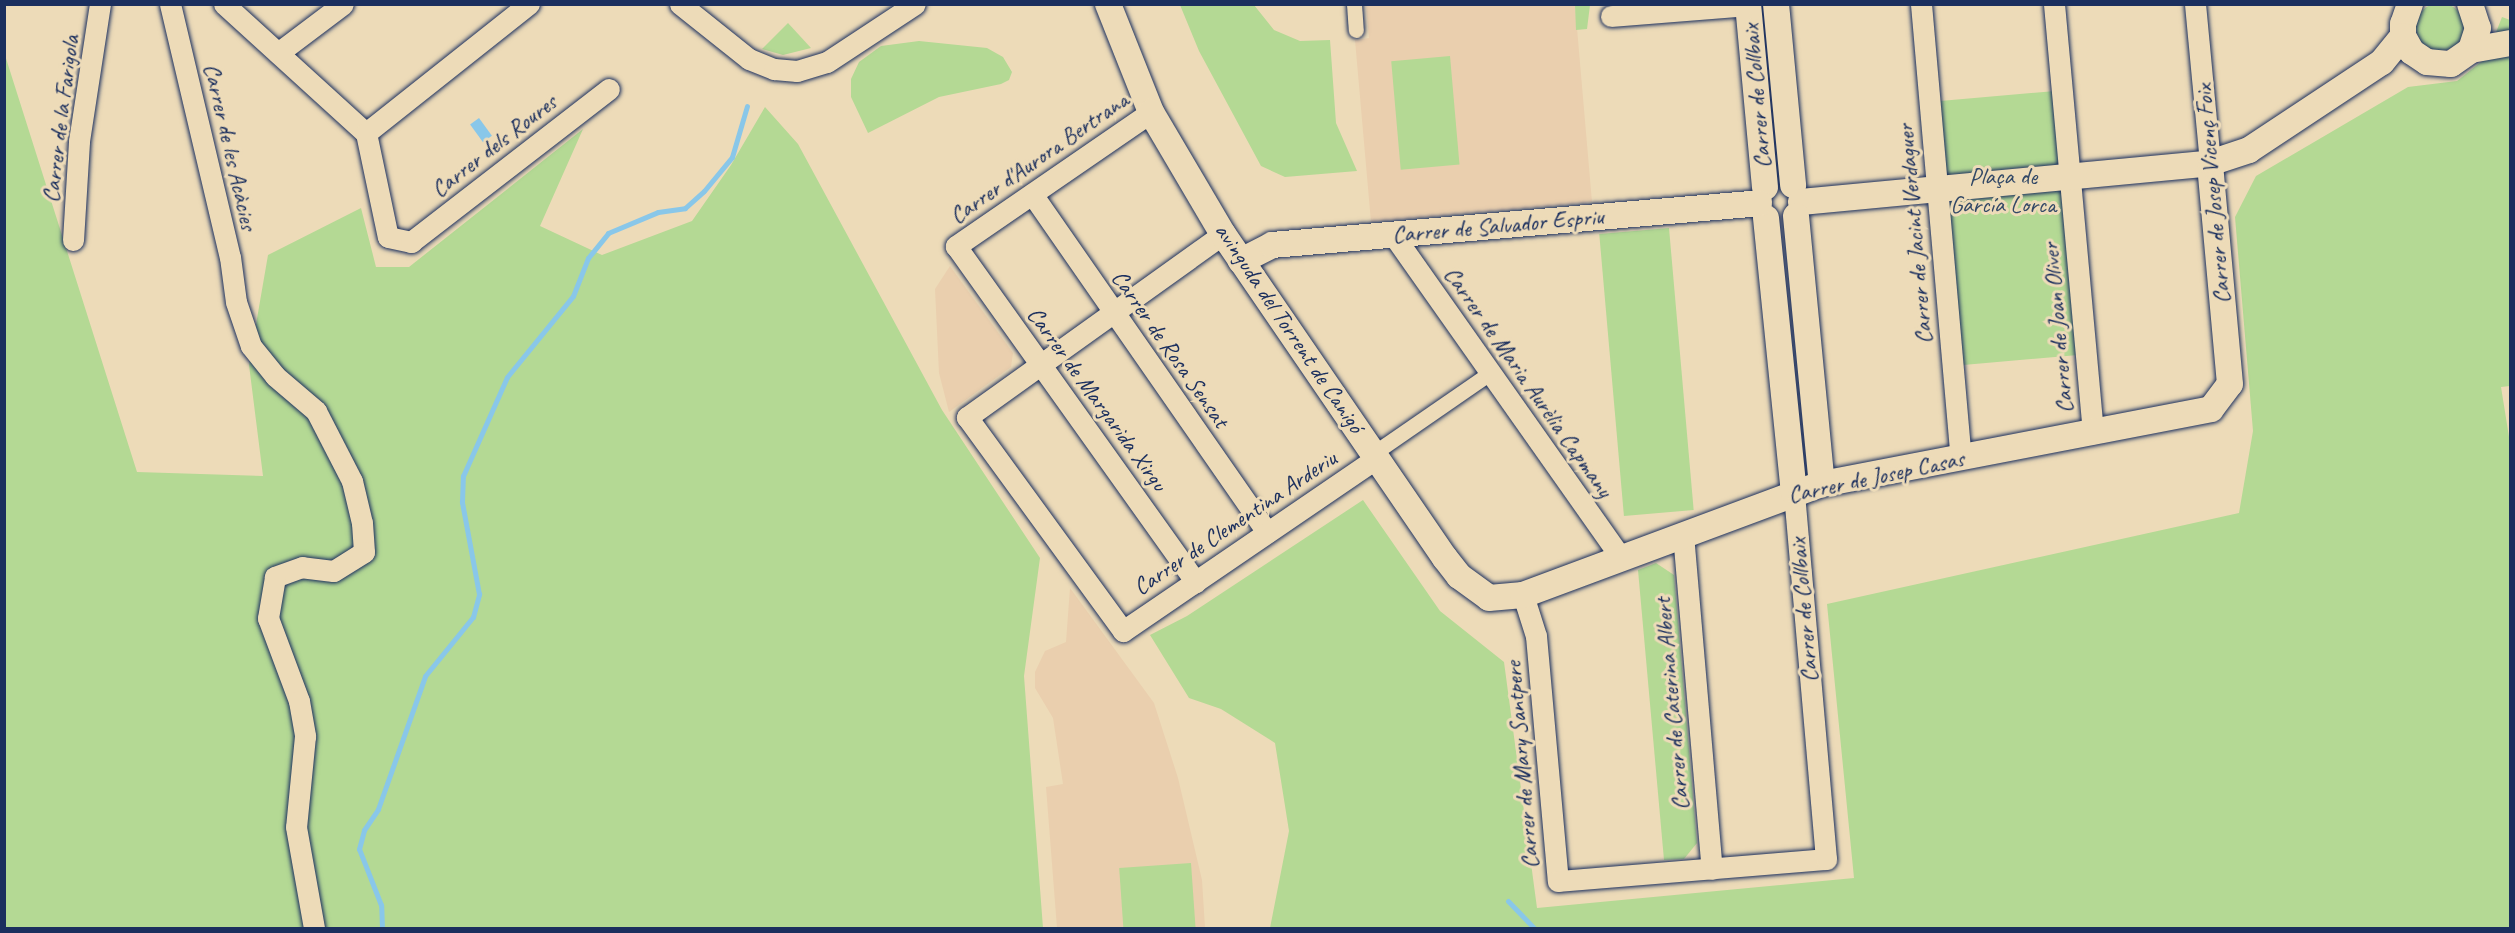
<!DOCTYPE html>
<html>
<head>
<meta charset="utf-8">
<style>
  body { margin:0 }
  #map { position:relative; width:2515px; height:933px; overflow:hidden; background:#eddbb8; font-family:Caveat,sans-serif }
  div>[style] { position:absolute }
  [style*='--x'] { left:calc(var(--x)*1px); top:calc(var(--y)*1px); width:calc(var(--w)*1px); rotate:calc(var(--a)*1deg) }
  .built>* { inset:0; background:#eacfae }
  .green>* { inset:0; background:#b4d994; transform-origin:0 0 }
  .round { border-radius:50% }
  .water>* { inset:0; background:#89c7e9; transform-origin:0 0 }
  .stream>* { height:5px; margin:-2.5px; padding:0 2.5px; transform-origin:2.5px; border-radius:2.5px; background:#89c7e9 }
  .roads { filter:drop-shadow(0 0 2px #1b2f5e) drop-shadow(0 0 2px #1b2f5e) }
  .pedestrian>* { height:15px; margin:-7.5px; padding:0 7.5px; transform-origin:7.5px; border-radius:7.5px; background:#eddbb8 }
  .minor>* { height:21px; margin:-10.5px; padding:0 10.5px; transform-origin:10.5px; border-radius:10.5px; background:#eddbb8 }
  .tertiary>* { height:26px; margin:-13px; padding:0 13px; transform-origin:13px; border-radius:13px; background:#eddbb8 }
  span { translate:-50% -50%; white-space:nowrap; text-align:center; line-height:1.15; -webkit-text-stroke:6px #eddbb8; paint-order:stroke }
  .street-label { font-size:24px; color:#1b2f5e }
  .park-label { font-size:24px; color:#324866 }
  .frame { position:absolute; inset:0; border:6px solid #1b2f5e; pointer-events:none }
</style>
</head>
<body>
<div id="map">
  <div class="built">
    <i style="clip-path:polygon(1366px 5px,1575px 5px,1592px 202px,1371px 222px,1355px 40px,1369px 38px)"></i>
    <i style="clip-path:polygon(950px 266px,1013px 353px,1011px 367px,949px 412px,939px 373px,935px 289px)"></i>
    <i style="clip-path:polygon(1070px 588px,1154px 703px,1178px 778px,1202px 880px,1205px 928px,1057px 928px,1046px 787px,1063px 784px,1053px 718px,1035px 688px,1035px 672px,1045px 651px,1066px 642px)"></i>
  </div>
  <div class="green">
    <i class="round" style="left:2416px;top:3px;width:48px;height:48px"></i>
    <i style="clip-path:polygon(1180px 5px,1254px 5px,1274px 30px,1300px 41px,1330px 40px,1336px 123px,1357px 171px,1285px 177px,1261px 166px,1199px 51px)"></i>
    <i style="clip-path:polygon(1575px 5px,1590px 5px,1587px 29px,1576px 30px)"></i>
    <i style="clip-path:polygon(2502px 17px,2510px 20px,2510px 386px,2501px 387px,2510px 443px,2510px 928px,1270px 928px,1289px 831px,1275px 743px,1221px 709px,1189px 698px,1150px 635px,1187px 616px,1363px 500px,1440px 611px,1504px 662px,1537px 908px,1854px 878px,1827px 604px,2239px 513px,2253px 431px,2235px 217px,2256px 176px,2408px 87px,2457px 81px,2486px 58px)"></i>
    <i style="clip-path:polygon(788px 23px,811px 48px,783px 55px,762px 49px)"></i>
    <i style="clip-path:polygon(919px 41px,987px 48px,1003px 57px,1012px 72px,1009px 80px,1001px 84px,939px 97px,868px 133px,851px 97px,851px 79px,859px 62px,881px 46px)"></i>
    <i style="clip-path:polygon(4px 52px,137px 472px,263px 476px,249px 365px,268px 255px,361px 208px,376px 267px,409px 267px,583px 129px,540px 226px,602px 255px,692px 221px,731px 165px,765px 107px,798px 144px,942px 410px,1040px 558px,1024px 676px,1043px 928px,5px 928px)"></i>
    <i style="left:1450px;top:56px;width:109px;height:59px;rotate:85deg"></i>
    <i style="left:2055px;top:91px;width:265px;height:121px;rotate:85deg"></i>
    <i style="left:1669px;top:228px;width:283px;height:70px;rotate:85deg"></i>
    <i style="clip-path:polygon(1656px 563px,1674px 575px,1697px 843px,1684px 859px,1664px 860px,1638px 570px)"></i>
    <i style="left:1191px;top:863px;width:65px;height:72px;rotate:86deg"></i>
  </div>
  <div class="water">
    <i style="left:479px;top:118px;width:22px;height:11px;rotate:54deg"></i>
  </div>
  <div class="stream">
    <i style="--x:1508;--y:901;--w:37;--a:46"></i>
    <i style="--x:382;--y:928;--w:23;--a:-92"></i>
    <i style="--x:381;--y:905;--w:60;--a:-111.4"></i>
    <i style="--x:359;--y:849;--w:20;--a:-75"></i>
    <i style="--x:364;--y:830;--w:25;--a:-56"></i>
    <i style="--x:378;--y:809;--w:141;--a:-70.5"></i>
    <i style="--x:425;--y:676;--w:76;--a:-50.9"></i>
    <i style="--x:473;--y:617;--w:24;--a:-75"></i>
    <i style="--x:479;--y:594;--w:94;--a:-100.5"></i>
    <i style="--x:462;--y:502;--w:26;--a:-88"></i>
    <i style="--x:463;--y:476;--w:108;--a:-66"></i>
    <i style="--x:507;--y:377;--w:104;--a:-50.8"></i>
    <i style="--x:573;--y:296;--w:41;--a:-68.5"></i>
    <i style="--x:588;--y:258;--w:32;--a:-51"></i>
    <i style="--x:608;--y:233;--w:54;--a:-22.8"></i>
    <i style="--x:658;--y:212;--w:27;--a:-8"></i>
    <i style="--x:685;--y:208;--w:25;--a:-42"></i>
    <i style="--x:704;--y:191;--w:44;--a:-50.5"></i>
    <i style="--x:732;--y:157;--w:53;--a:-73.6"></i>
  </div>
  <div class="roads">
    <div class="pedestrian">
      <i style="--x:1354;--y:4;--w:26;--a:86"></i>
      <i style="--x:1374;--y:453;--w:141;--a:-34.6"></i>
    </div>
    <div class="minor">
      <i style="--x:170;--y:4;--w:260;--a:76.7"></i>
      <i style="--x:230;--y:257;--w:45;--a:82.4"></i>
      <i style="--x:236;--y:302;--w:46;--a:71.2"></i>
      <i style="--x:251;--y:346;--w:38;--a:51"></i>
      <i style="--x:275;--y:376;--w:54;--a:40.5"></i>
      <i style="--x:316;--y:411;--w:79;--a:62.8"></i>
      <i style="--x:352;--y:481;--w:43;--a:76.6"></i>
      <i style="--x:362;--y:523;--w:29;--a:86"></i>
      <i style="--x:364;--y:552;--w:36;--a:148"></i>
      <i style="--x:333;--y:571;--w:31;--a:-173"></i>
      <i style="--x:302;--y:567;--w:29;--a:160"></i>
      <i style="--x:275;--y:577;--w:42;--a:99.7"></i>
      <i style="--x:268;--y:618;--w:89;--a:69.5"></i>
      <i style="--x:299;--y:701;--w:36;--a:80"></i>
      <i style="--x:305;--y:736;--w:91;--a:95.6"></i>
      <i style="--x:296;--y:827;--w:103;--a:79.9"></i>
      <i style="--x:224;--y:4;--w:192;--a:42.3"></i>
      <i style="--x:366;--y:133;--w:106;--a:78.1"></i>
      <i style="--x:388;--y:237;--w:24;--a:12"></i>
      <i style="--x:411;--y:242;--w:250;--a:-37.7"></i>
      <i style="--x:680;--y:4;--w:88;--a:38.6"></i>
      <i style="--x:749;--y:59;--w:27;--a:22"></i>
      <i style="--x:774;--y:69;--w:23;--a:5"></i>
      <i style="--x:797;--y:71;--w:31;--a:-17"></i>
      <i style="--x:827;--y:62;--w:105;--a:-33.4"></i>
      <i style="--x:1921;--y:4;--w:456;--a:85"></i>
      <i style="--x:2054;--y:4;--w:431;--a:84.8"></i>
      <i style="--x:2195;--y:4;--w:160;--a:84.6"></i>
      <i style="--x:1611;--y:16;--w:137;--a:-4.6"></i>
      <i style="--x:278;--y:53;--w:81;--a:-37"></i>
      <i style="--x:1151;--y:112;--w:237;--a:145.5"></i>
      <i style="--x:956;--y:246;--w:413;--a:54.5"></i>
      <i style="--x:366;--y:133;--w:208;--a:-38.4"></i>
      <i style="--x:1032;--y:194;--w:412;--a:55.2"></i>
      <i style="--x:1223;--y:234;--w:315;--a:144.4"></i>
      <i style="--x:967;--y:417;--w:265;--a:53.9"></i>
      <i style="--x:1123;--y:631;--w:307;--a:-34.3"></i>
      <i style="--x:1394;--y:236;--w:394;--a:54.8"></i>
      <i style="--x:73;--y:240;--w:99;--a:-86.5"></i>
      <i style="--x:79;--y:141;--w:139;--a:-81.3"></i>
      <i style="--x:1683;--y:534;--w:336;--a:85.1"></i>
      <i style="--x:1523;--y:595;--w:43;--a:72.4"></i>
      <i style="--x:1536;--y:636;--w:246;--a:84.9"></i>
      <i style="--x:1558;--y:881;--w:269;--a:-4.7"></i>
      <i style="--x:1826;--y:859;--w:367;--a:-95"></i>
    </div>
    <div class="tertiary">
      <i style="--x:1108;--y:4;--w:116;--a:68.3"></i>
      <i style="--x:1151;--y:112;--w:142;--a:59.5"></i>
      <i style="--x:1223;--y:234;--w:393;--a:55.6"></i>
      <i style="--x:1445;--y:558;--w:23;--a:52"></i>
      <i style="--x:1459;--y:576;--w:37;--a:36"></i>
      <i style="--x:1489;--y:598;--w:34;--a:-5"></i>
      <i style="--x:1523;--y:595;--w:319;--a:-20.4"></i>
      <i style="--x:1822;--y:484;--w:396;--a:-10.9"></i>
      <i style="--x:2211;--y:409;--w:31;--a:-53"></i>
      <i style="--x:2230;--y:384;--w:222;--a:-95.2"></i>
      <i style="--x:1748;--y:4;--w:184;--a:84.7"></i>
      <i style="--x:1776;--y:4;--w:182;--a:84.6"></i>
      <i style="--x:2410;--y:4;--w:21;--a:109"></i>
      <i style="--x:2403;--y:24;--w:12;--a:90"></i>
      <i style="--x:2403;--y:36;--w:18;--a:61"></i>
      <i style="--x:2412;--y:52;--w:18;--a:34"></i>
      <i style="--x:2427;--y:62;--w:24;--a:5"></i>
      <i style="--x:2451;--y:64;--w:24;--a:-35"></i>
      <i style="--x:2471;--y:50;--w:40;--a:-10"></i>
      <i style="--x:2470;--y:4;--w:25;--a:72"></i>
      <i style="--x:2478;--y:28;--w:23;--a:108"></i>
      <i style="--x:1801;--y:202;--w:411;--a:-5.4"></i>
      <i style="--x:2210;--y:163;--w:41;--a:-18.4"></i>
      <i style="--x:2249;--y:150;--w:159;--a:-33.5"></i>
      <i style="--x:2382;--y:62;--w:33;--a:-51"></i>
      <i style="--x:1796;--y:216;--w:269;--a:84.5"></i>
      <i style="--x:1766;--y:218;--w:276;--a:84.2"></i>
      <i style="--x:1241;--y:261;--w:35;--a:-27"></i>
      <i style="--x:1272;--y:245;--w:489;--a:-4.9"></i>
    </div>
  </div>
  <div class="street-label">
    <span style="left:1757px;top:96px;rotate:-95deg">Carrer de Collbaix</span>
    <span style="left:61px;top:119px;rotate:-83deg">Carrer de la Farigola</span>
    <span style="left:494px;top:146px;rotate:-38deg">Carrer dels Roures</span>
    <span style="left:230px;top:147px;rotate:77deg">Carrer de les Acàcies</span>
    <span style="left:1039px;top:158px;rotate:-35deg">Carrer d'Aurora Bertrana</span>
    <span style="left:2213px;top:194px;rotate:-95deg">Carrer de Josep Vicenç Foix</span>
    <span style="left:1498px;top:226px;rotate:-5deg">Carrer de Salvador Espriu</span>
    <span style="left:1915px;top:234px;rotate:-95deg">Carrer de Jacint Verdaguer</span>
    <span style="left:1289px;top:328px;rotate:56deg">avinguda del Torrent de Canigó</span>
    <span style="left:2058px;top:328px;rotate:-95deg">Carrer de Joan Oliver</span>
    <span style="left:1170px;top:349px;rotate:55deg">Carrer de Rosa Sensat</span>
    <span style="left:1528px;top:382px;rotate:55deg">Carrer de Maria Aurèlia Capmany</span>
    <span style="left:1097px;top:399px;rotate:54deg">Carrer de Margarida Xirgu</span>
    <span style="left:1876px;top:477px;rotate:-12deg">Carrer de Josep Casas</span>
    <span style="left:1235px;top:523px;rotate:-34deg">Carrer de Clementina Arderiu</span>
    <span style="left:1804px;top:610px;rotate:-95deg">Carrer de Collbaix</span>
    <span style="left:1672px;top:704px;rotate:-95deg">Carrer de Caterina Albert</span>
    <span style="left:1522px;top:765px;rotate:-95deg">Carrer de Mary Santpere</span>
  </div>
  <div class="park-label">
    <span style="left:2003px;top:191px">Plaça de<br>García Lorca</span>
  </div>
  <div class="frame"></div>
</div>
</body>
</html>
